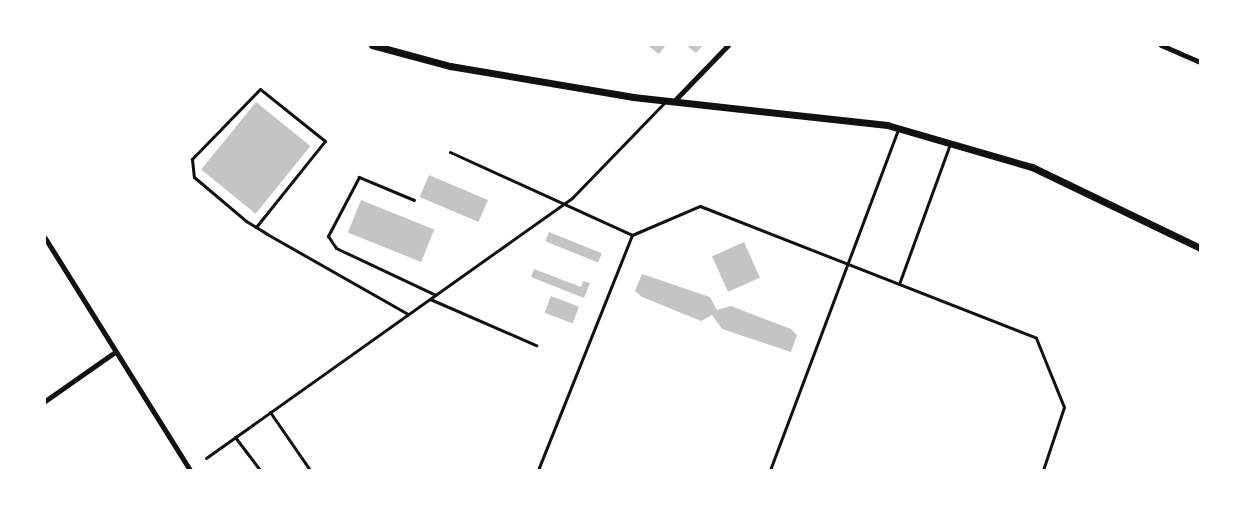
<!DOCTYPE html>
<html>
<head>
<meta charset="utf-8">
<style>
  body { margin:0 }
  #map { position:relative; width:1245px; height:515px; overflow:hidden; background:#fff; font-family:"Archivo Narrow",sans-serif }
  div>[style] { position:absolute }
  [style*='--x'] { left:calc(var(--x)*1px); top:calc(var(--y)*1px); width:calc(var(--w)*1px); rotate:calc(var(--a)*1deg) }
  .building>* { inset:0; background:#c4c4c4; transform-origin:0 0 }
  .service>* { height:3px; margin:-1.5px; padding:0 1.5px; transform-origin:1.5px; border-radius:1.5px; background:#111 }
  .minor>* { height:5px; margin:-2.5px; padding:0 2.5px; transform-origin:2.5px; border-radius:2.5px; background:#111 }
  .tertiary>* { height:7px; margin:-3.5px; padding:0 3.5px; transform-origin:3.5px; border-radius:3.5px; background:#111 }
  span { translate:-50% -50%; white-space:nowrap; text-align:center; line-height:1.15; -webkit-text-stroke:6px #fff; paint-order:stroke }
  .frame { position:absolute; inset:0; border:46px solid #fff; pointer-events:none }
</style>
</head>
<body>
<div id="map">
  <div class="building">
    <i style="clip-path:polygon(647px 45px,666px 45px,659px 54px)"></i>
    <i style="clip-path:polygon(686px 45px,703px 45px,696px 53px)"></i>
    <i style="left:256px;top:102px;width:70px;height:87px;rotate:39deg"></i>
    <i style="left:429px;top:175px;width:64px;height:24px;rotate:23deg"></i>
    <i style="left:361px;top:200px;width:79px;height:35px;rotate:22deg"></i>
    <i style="left:549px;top:232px;width:57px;height:10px;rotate:22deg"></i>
    <i style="left:744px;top:242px;width:39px;height:35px;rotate:66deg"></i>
    <i style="clip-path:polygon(534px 269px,581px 287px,583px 281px,590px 283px,584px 298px,531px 277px)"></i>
    <i style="clip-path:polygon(642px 274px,710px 297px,717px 310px,731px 306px,791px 329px,797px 335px,791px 352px,722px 329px,712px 315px,701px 321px,642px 297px,635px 291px)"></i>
    <i style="left:551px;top:296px;width:30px;height:18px;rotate:21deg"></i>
  </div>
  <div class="service">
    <i style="--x:450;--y:152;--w:200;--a:24.5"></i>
    <i style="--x:632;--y:235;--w:253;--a:111.8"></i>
    <i style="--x:414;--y:200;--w:60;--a:-157.3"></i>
    <i style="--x:359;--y:177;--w:67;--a:117.7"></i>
    <i style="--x:328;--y:236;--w:14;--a:56"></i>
    <i style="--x:336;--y:248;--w:110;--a:25.2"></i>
    <i style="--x:256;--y:227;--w:110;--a:-51.3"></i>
    <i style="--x:325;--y:141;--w:83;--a:-141.3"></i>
    <i style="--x:260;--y:89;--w:98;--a:134.2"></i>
    <i style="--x:192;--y:159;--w:18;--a:84"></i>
    <i style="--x:194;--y:177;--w:68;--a:40.2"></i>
    <i style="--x:246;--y:221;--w:12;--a:31"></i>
    <i style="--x:256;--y:227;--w:13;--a:32"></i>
    <i style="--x:267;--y:234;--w:162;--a:29.6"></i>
    <i style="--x:632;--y:235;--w:74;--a:-23.1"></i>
    <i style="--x:700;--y:206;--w:361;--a:21.4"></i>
    <i style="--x:1036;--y:338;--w:74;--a:67.9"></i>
    <i style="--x:1064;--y:407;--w:66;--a:108.4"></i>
    <i style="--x:899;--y:284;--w:149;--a:-70"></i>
    <i style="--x:430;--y:299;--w:116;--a:23.5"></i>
    <i style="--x:270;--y:412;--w:70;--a:55.4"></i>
    <i style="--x:235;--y:437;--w:41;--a:52.9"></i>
    <i style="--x:206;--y:458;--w:449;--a:-35.4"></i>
    <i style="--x:572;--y:198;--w:135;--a:-45.9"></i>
    <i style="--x:770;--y:470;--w:363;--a:-69.4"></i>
  </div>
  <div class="minor">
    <i style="--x:1161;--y:45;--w:43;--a:23.6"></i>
    <i style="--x:674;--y:101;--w:78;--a:-46"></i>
    <i style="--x:45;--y:238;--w:274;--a:58"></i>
    <i style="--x:45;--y:401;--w:85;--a:-35"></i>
  </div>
  <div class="tertiary">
    <i style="--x:372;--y:45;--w:81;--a:15.1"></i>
    <i style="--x:450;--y:66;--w:186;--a:9.6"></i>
    <i style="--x:633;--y:97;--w:256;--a:6.3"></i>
    <i style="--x:887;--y:125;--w:151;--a:16.2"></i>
    <i style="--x:1032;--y:167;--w:187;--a:25.7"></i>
  </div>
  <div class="frame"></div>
</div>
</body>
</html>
